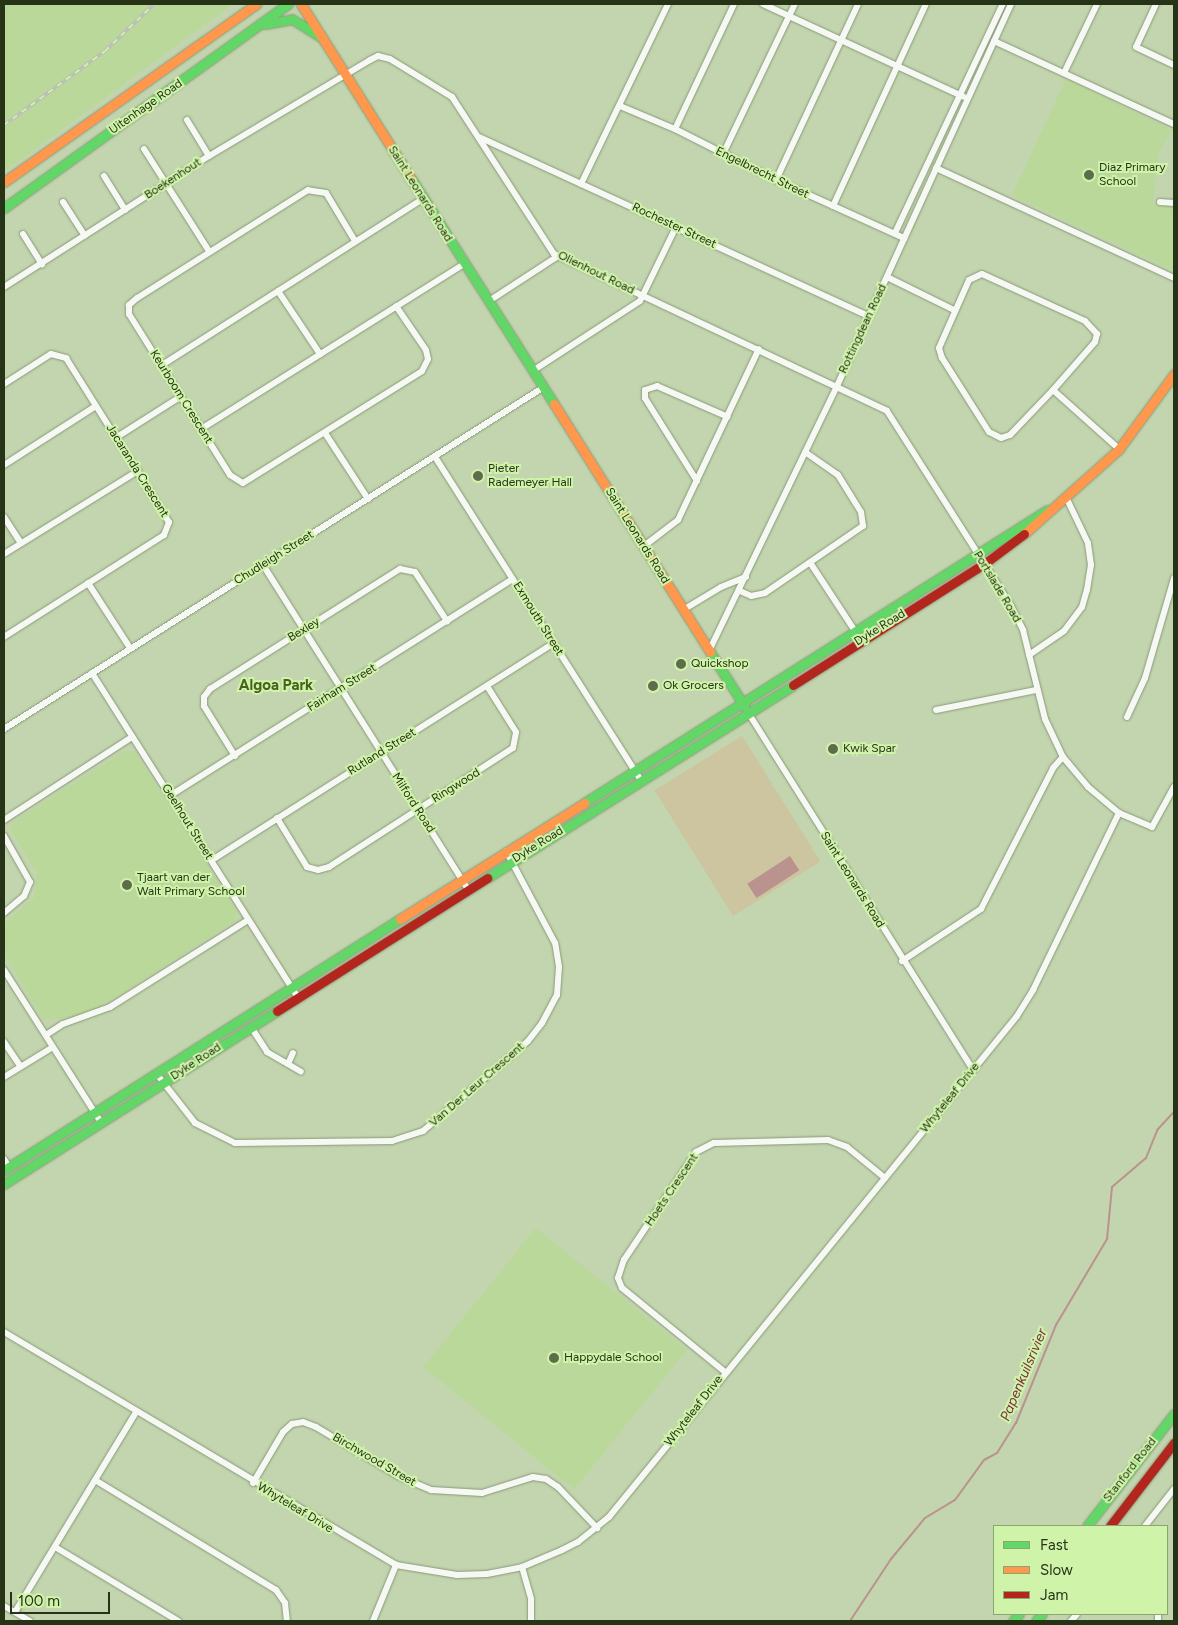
<!DOCTYPE html>
<html>
<head>
<meta charset="utf-8">
<style>
  body { margin:0 }
  #map { position:relative; width:1178px; height:1625px; overflow:hidden; background:#c2d5ae; font-family:Figtree,sans-serif }
  div>[style] { position:absolute }
  [style*='--x'] { left:calc(var(--x)*1px); top:calc(var(--y)*1px); width:calc(var(--w)*1px); rotate:calc(var(--a)*1deg) }
  .built>* { inset:0; background:#bbd89b; transform-origin:0 0 }
  .green>* { inset:0; background:#cdc4a0; transform-origin:0 0 }
  .water>* { inset:0; background:#ba928e; transform-origin:0 0 }
  .stream>* { height:2px; margin:-1px; padding:0 1px; transform-origin:1px; border-radius:1px; background:#ba928e }
  .roads { filter:drop-shadow(0 0 1px #8a997a) drop-shadow(0 0 1px #8a997a) }
  .street>* { height:6px; margin:-3px; padding:0 3px; transform-origin:3px; border-radius:3px; background:#f6f9f3 }
  .fast>* { height:9px; margin:-4.5px; padding:0 4.5px; transform-origin:4.5px; border-radius:4.5px; background:#63d668 }
  .slow>* { height:9px; margin:-4.5px; padding:0 4.5px; transform-origin:4.5px; border-radius:4.5px; background:#ff974d }
  .jam>* { height:9px; margin:-4.5px; padding:0 4.5px; transform-origin:4.5px; border-radius:4.5px; background:#b3261e }
  .rail>* { height:4px; margin-top:-2px; transform-origin:0; background:repeating-linear-gradient(90deg,#d0f3aa 0 5.5px,#bbc0b6 0 11px); box-sizing:border-box; border-block:1px solid #bbc0b6 }
  .dots>* { width:14px; height:14px; translate:-50% -50%; box-sizing:border-box; border:2px solid #d0f3aa; border-radius:50% }
  span { translate:-50% -50%; white-space:nowrap; text-align:center; line-height:1.15; -webkit-text-stroke:4px #d0f3aa; paint-order:stroke }
  .street-label { font-size:12px; color:#263316 }
  .poi-label { font-size:12px; color:#263316 }
  .left { translate:0 -50%; text-align:left }
  .water-label { font-size:14px; color:#7d2c3f; font-style:italic }
  .quarter-label { font-size:15px; color:#45621c; font-weight:700 }
  .frame { position:absolute; inset:0; border:5px solid #263316; pointer-events:none }
  .legend { position:absolute; left:993px; top:1525px; width:175px; height:90px; box-sizing:border-box; background:#d0f3aa; border:1px solid #8ca66f; margin:0; padding:6px 9px; list-style:none; font-size:15px; color:#263316 }
  .legend li { display:flex; align-items:center; gap:10px; height:25px }
  .legend b { width:25px; border:1px solid #8ca66f }
  .scale { position:absolute; left:10px; top:1592px; width:100px; height:22px; box-sizing:border-box; border:2px solid #263316; border-top:0; padding-left:6px; font-size:15px; line-height:18px; white-space:nowrap; color:#263316; -webkit-text-stroke:4px #d0f3aa; paint-order:stroke }
</style>
</head>
<body>
<div id="map">
  <div class="built">
    <i style="clip-path:polygon(4px 4px,233px 4px,4px 172px)"></i>
    <i style="clip-path:polygon(1066px 79px,1172px 130px,1158px 155px,1153px 203px,1174px 206px,1174px 271px,1012px 195px)"></i>
    <i style="clip-path:polygon(126px 750px,135px 752px,237px 912px,235px 921px,94px 1011px,67px 1018px,44px 1020px,4px 954px,4px 923px,34px 898px,37px 872px,10px 830px,13px 822px)"></i>
    <i style="left:536px;top:1228px;width:194px;height:179px;rotate:39deg"></i>
  </div>
  <div class="green">
    <i style="left:742px;top:736px;width:148px;height:103px;rotate:58deg"></i>
  </div>
  <div class="water">
    <i style="left:790px;top:856px;width:17px;height:51px;rotate:57deg"></i>
  </div>
  <div class="stream">
    <i style="--x:850;--y:1621;--w:74;--a:-56.5"></i>
    <i style="--x:891;--y:1559;--w:53;--a:-50.3"></i>
    <i style="--x:925;--y:1518;--w:35;--a:-31"></i>
    <i style="--x:955;--y:1500;--w:49;--a:-54.1"></i>
    <i style="--x:984;--y:1460;--w:15;--a:-28"></i>
    <i style="--x:997;--y:1453;--w:36;--a:-58"></i>
    <i style="--x:1016;--y:1423;--w:106;--a:-67.8"></i>
    <i style="--x:1056;--y:1325;--w:100;--a:-59.3"></i>
    <i style="--x:1107;--y:1239;--w:52;--a:-84.5"></i>
    <i style="--x:1112;--y:1187;--w:45;--a:-40.5"></i>
    <i style="--x:1146;--y:1158;--w:31;--a:-68"></i>
    <i style="--x:1158;--y:1129;--w:23;--a:-47"></i>
  </div>
  <div class="roads">
    <div class="street">
      <i style="--x:763;--y:4;--w:221;--a:24.8"></i>
      <i style="--x:1156;--y:4;--w:47;--a:114.9"></i>
      <i style="--x:1136;--y:47;--w:42;--a:25.3"></i>
      <i style="--x:994;--y:41;--w:198;--a:24.8"></i>
      <i style="--x:1064;--y:73;--w:76;--a:-64.4"></i>
      <i style="--x:620;--y:106;--w:60;--a:22.7"></i>
      <i style="--x:675;--y:129;--w:113;--a:26.8"></i>
      <i style="--x:776;--y:180;--w:141;--a:24.4"></i>
      <i style="--x:187;--y:120;--w:42;--a:58.6"></i>
      <i style="--x:675;--y:129;--w:138;--a:-64.7"></i>
      <i style="--x:479;--y:137;--w:429;--a:24.7"></i>
      <i style="--x:144;--y:149;--w:121;--a:57.5"></i>
      <i style="--x:723;--y:154;--w:166;--a:-64.4"></i>
      <i style="--x:936;--y:168;--w:262;--a:24.8"></i>
      <i style="--x:104;--y:176;--w:40;--a:58"></i>
      <i style="--x:776;--y:180;--w:194;--a:-65"></i>
      <i style="--x:581;--y:184;--w:200;--a:-64.2"></i>
      <i style="--x:63;--y:202;--w:40;--a:57.1"></i>
      <i style="--x:1160;--y:202;--w:14;--a:4"></i>
      <i style="--x:833;--y:206;--w:222;--a:-65.3"></i>
      <i style="--x:895;--y:233;--w:253;--a:-64.8"></i>
      <i style="--x:23;--y:234;--w:36;--a:58"></i>
      <i style="--x:355;--y:241;--w:56;--a:-121.1"></i>
      <i style="--x:326;--y:193;--w:18;--a:-171"></i>
      <i style="--x:308;--y:190;--w:202;--a:147.7"></i>
      <i style="--x:137;--y:298;--w:11;--a:139"></i>
      <i style="--x:129;--y:305;--w:9;--a:90"></i>
      <i style="--x:129;--y:314;--w:190;--a:57.9"></i>
      <i style="--x:230;--y:475;--w:15;--a:32"></i>
      <i style="--x:243;--y:483;--w:211;--a:-32"></i>
      <i style="--x:422;--y:371;--w:13;--a:-63"></i>
      <i style="--x:428;--y:359;--w:9;--a:-103"></i>
      <i style="--x:426;--y:350;--w:53;--a:-124.3"></i>
      <i style="--x:982;--y:274;--w:113;--a:24.5"></i>
      <i style="--x:1085;--y:321;--w:18;--a:47"></i>
      <i style="--x:1097;--y:334;--w:8;--a:104"></i>
      <i style="--x:1095;--y:342;--w:64;--a:131.2"></i>
      <i style="--x:1053;--y:390;--w:62;--a:133.7"></i>
      <i style="--x:1010;--y:435;--w:9;--a:162"></i>
      <i style="--x:1001;--y:438;--w:13;--a:-153"></i>
      <i style="--x:989;--y:432;--w:88;--a:-122.4"></i>
      <i style="--x:942;--y:358;--w:10;--a:-107"></i>
      <i style="--x:939;--y:348;--w:74;--a:-66.2"></i>
      <i style="--x:969;--y:280;--w:14;--a:-25"></i>
      <i style="--x:887;--y:277;--w:75;--a:26.2"></i>
      <i style="--x:4;--y:287;--w:243;--a:-32.6"></i>
      <i style="--x:209;--y:156;--w:187;--a:-30.8"></i>
      <i style="--x:370;--y:60;--w:9;--a:-27"></i>
      <i style="--x:378;--y:56;--w:12;--a:14"></i>
      <i style="--x:390;--y:59;--w:73;--a:31.5"></i>
      <i style="--x:452;--y:97;--w:187;--a:57"></i>
      <i style="--x:554;--y:254;--w:368;--a:25.2"></i>
      <i style="--x:887;--y:411;--w:231;--a:57.5"></i>
      <i style="--x:1011;--y:606;--w:27;--a:63"></i>
      <i style="--x:1023;--y:630;--w:92;--a:76.1"></i>
      <i style="--x:1045;--y:719;--w:42;--a:64.7"></i>
      <i style="--x:1063;--y:757;--w:39;--a:50"></i>
      <i style="--x:1088;--y:787;--w:40;--a:40"></i>
      <i style="--x:278;--y:291;--w:76;--a:56.3"></i>
      <i style="--x:489;--y:301;--w:82;--a:-33.1"></i>
      <i style="--x:162;--y:365;--w:309;--a:-32.5"></i>
      <i style="--x:534;--y:370;--w:126;--a:-33.1"></i>
      <i style="--x:640;--y:301;--w:82;--a:-64.1"></i>
      <i style="--x:4;--y:384;--w:56;--a:-32.6"></i>
      <i style="--x:51;--y:354;--w:16;--a:15"></i>
      <i style="--x:66;--y:358;--w:194;--a:57.9"></i>
      <i style="--x:169;--y:522;--w:14;--a:111"></i>
      <i style="--x:164;--y:535;--w:190;--a:147.5"></i>
      <i style="--x:1053;--y:390;--w:89;--a:41.8"></i>
      <i style="--x:201;--y:429;--w:310;--a:-32.1"></i>
      <i style="--x:325;--y:433;--w:79;--a:56.9"></i>
      <i style="--x:117;--y:437;--w:75;--a:-32.4"></i>
      <i style="--x:435;--y:457;--w:383;--a:57.5"></i>
      <i style="--x:4;--y:465;--w:109;--a:-32.7"></i>
      <i style="--x:697;--y:481;--w:98;--a:-122.1"></i>
      <i style="--x:645;--y:398;--w:8;--a:-90"></i>
      <i style="--x:645;--y:390;--w:13;--a:-18"></i>
      <i style="--x:657;--y:386;--w:77;--a:23.6"></i>
      <i style="--x:4;--y:517;--w:31;--a:57"></i>
      <i style="--x:644;--y:546;--w:43;--a:-37.4"></i>
      <i style="--x:678;--y:520;--w:189;--a:-64.7"></i>
      <i style="--x:4;--y:554;--w:158;--a:-31.8"></i>
      <i style="--x:811;--y:564;--w:91;--a:56.7"></i>
      <i style="--x:263;--y:565;--w:383;--a:57.7"></i>
      <i style="--x:88;--y:583;--w:77;--a:57.1"></i>
      <i style="--x:740;--y:591;--w:12;--a:24"></i>
      <i style="--x:751;--y:596;--w:14;--a:-12"></i>
      <i style="--x:765;--y:593;--w:119;--a:-34.4"></i>
      <i style="--x:863;--y:526;--w:14;--a:-98"></i>
      <i style="--x:861;--y:512;--w:44;--a:-121.9"></i>
      <i style="--x:838;--y:475;--w:40;--a:-145.1"></i>
      <i style="--x:683;--y:610;--w:44;--a:-31.2"></i>
      <i style="--x:721;--y:587;--w:27;--a:-22"></i>
      <i style="--x:709;--y:651;--w:294;--a:-64.2"></i>
      <i style="--x:837;--y:386;--w:420;--a:-65.5"></i>
      <i style="--x:1029;--y:655;--w:42;--a:-34.4"></i>
      <i style="--x:1064;--y:631;--w:30;--a:-53"></i>
      <i style="--x:1082;--y:607;--w:18;--a:-74"></i>
      <i style="--x:1087;--y:590;--w:25;--a:-81"></i>
      <i style="--x:1091;--y:565;--w:22;--a:-98"></i>
      <i style="--x:1088;--y:543;--w:51;--a:-115.6"></i>
      <i style="--x:92;--y:673;--w:384;--a:57.6"></i>
      <i style="--x:936;--y:710;--w:102;--a:-11.3"></i>
      <i style="--x:749;--y:714;--w:421;--a:57.8"></i>
      <i style="--x:1127;--y:717;--w:43;--a:-65.2"></i>
      <i style="--x:1145;--y:678;--w:104;--a:-73.8"></i>
      <i style="--x:4;--y:729;--w:639;--a:-32.35"></i>
      <i style="--x:235;--y:756;--w:59;--a:-121.8"></i>
      <i style="--x:204;--y:706;--w:9;--a:-90"></i>
      <i style="--x:204;--y:697;--w:10;--a:-53"></i>
      <i style="--x:210;--y:689;--w:225;--a:-32.3"></i>
      <i style="--x:400;--y:569;--w:15;--a:11"></i>
      <i style="--x:415;--y:572;--w:59;--a:56.9"></i>
      <i style="--x:171;--y:795;--w:404;--a:-32.3"></i>
      <i style="--x:277;--y:818;--w:57;--a:58.5"></i>
      <i style="--x:307;--y:867;--w:11;--a:15"></i>
      <i style="--x:318;--y:870;--w:11;--a:-15"></i>
      <i style="--x:329;--y:867;--w:219;--a:-32.9"></i>
      <i style="--x:513;--y:748;--w:16;--a:-79"></i>
      <i style="--x:516;--y:732;--w:54;--a:-122.2"></i>
      <i style="--x:4;--y:820;--w:153;--a:-33"></i>
      <i style="--x:4;--y:836;--w:53;--a:60.5"></i>
      <i style="--x:30;--y:882;--w:15;--a:113"></i>
      <i style="--x:24;--y:896;--w:26;--a:140"></i>
      <i style="--x:212;--y:860;--w:404;--a:-32.4"></i>
      <i style="--x:902;--y:961;--w:95;--a:-33.4"></i>
      <i style="--x:981;--y:909;--w:158;--a:-62.9"></i>
      <i style="--x:1053;--y:768;--w:15;--a:-48"></i>
      <i style="--x:4;--y:970;--w:180;--a:57.5"></i>
      <i style="--x:251;--y:1027;--w:30;--a:57"></i>
      <i style="--x:267;--y:1052;--w:39;--a:30"></i>
      <i style="--x:46;--y:1035;--w:20;--a:-33"></i>
      <i style="--x:63;--y:1024;--w:50;--a:-19.9"></i>
      <i style="--x:110;--y:1007;--w:163;--a:-32.2"></i>
      <i style="--x:4;--y:1042;--w:29;--a:56"></i>
      <i style="--x:288;--y:1064;--w:12;--a:-66"></i>
      <i style="--x:156;--y:1073;--w:63;--a:52"></i>
      <i style="--x:195;--y:1123;--w:45;--a:26.6"></i>
      <i style="--x:235;--y:1143;--w:157;--a:-0.7"></i>
      <i style="--x:392;--y:1141;--w:33;--a:-18"></i>
      <i style="--x:423;--y:1131;--w:138;--a:-40.6"></i>
      <i style="--x:528;--y:1041;--w:23;--a:-52"></i>
      <i style="--x:542;--y:1023;--w:32;--a:-62"></i>
      <i style="--x:557;--y:995;--w:28;--a:-86"></i>
      <i style="--x:559;--y:967;--w:24;--a:-99"></i>
      <i style="--x:555;--y:943;--w:104;--a:-118"></i>
      <i style="--x:4;--y:1077;--w:57;--a:-31.5"></i>
      <i style="--x:4;--y:1159;--w:9;--a:58"></i>
      <i style="--x:4;--y:1332;--w:456;--a:30.7"></i>
      <i style="--x:396;--y:1565;--w:62;--a:9.3"></i>
      <i style="--x:457;--y:1575;--w:30;--a:-2"></i>
      <i style="--x:487;--y:1574;--w:36;--a:-11"></i>
      <i style="--x:522;--y:1567;--w:43;--a:-23"></i>
      <i style="--x:562;--y:1550;--w:18;--a:-27"></i>
      <i style="--x:578;--y:1542;--w:40;--a:-39"></i>
      <i style="--x:609;--y:1517;--w:646;--a:-50.84"></i>
      <i style="--x:1017;--y:1016;--w:31;--a:-58"></i>
      <i style="--x:1033;--y:990;--w:197;--a:-64.1"></i>
      <i style="--x:1119;--y:813;--w:36;--a:23"></i>
      <i style="--x:1152;--y:827;--w:46;--a:-61.2"></i>
      <i style="--x:725;--y:1372;--w:133;--a:-140.8"></i>
      <i style="--x:622;--y:1288;--w:11;--a:-112"></i>
      <i style="--x:618;--y:1278;--w:19;--a:-72"></i>
      <i style="--x:624;--y:1260;--w:130;--a:-56.3"></i>
      <i style="--x:696;--y:1152;--w:20;--a:-27"></i>
      <i style="--x:714;--y:1143;--w:114;--a:-1.5"></i>
      <i style="--x:828;--y:1140;--w:20;--a:20"></i>
      <i style="--x:847;--y:1147;--w:49;--a:39.2"></i>
      <i style="--x:95;--y:1480;--w:212;--a:31.3"></i>
      <i style="--x:276;--y:1590;--w:16;--a:55"></i>
      <i style="--x:285;--y:1603;--w:18;--a:84"></i>
      <i style="--x:253;--y:1483;--w:59;--a:-59.5"></i>
      <i style="--x:283;--y:1432;--w:12;--a:-42"></i>
      <i style="--x:292;--y:1424;--w:11;--a:-10"></i>
      <i style="--x:303;--y:1422;--w:14;--a:21"></i>
      <i style="--x:316;--y:1427;--w:96;--a:30.9"></i>
      <i style="--x:398;--y:1476;--w:36;--a:23"></i>
      <i style="--x:431;--y:1490;--w:51;--a:3.4"></i>
      <i style="--x:482;--y:1493;--w:53;--a:-17.4"></i>
      <i style="--x:533;--y:1477;--w:13;--a:9"></i>
      <i style="--x:546;--y:1479;--w:14;--a:34"></i>
      <i style="--x:558;--y:1487;--w:57;--a:46.4"></i>
      <i style="--x:1145;--y:1526;--w:47;--a:-51.9"></i>
      <i style="--x:55;--y:1547;--w:144;--a:31"></i>
      <i style="--x:522;--y:1567;--w:33;--a:74"></i>
      <i style="--x:531;--y:1599;--w:22;--a:90"></i>
      <i style="--x:4;--y:1606;--w:30;--a:30"></i>
      <i style="--x:15;--y:1612;--w:234;--a:-58.8"></i>
      <i style="--x:373;--y:1621;--w:61;--a:-67.7"></i>
      <i style="--x:1071;--y:1621;--w:9;--a:-49"></i>
      <i style="--x:1158;--y:1621;--w:7;--a:-90"></i>
    </div>
    <div class="fast">
      <i style="--x:265;--y:24;--w:27;--a:-10"></i>
      <i style="--x:292;--y:19;--w:36;--a:32"></i>
      <i style="--x:412;--y:180;--w:265;--a:57.6"></i>
      <i style="--x:4;--y:208;--w:350;--a:-35.7"></i>
      <i style="--x:710;--y:652;--w:65;--a:57.5"></i>
      <i style="--x:584;--y:803;--w:548;--a:-32.33"></i>
      <i style="--x:487;--y:878;--w:362;--a:-32.2"></i>
      <i style="--x:4;--y:1170;--w:469;--a:-32.4"></i>
      <i style="--x:4;--y:1184;--w:323;--a:-32.4"></i>
      <i style="--x:1087;--y:1526;--w:142;--a:-52.2"></i>
      <i style="--x:1013;--y:1621;--w:9;--a:-49"></i>
      <i style="--x:1036;--y:1621;--w:9;--a:-49"></i>
    </div>
    <div class="slow">
      <i style="--x:301;--y:4;--w:208;--a:57.8"></i>
      <i style="--x:4;--y:182;--w:309;--a:-35.2"></i>
      <i style="--x:554;--y:404;--w:293;--a:57.8"></i>
      <i style="--x:1024;--y:534;--w:127;--a:-41.8"></i>
      <i style="--x:1119;--y:449;--w:93;--a:-53.7"></i>
      <i style="--x:400;--y:919;--w:218;--a:-32.2"></i>
    </div>
    <div class="jam">
      <i style="--x:793;--y:685;--w:226;--a:-32.4"></i>
      <i style="--x:984;--y:564;--w:50;--a:-36.9"></i>
      <i style="--x:277;--y:1011;--w:249;--a:-32.3"></i>
      <i style="--x:1110;--y:1526;--w:105;--a:-52.4"></i>
    </div>
  </div>
  <div class="rail">
    <i style="--x:4;--y:125;--w:125;--a:-36.2"></i>
    <i style="--x:105;--y:51;--w:68;--a:-43.8"></i>
  </div>
  <div class="dots">
    <i style="left:1089px;top:175px;background:#5d6c4b"></i>
    <i style="left:478px;top:476px;background:#5d6c4b"></i>
    <i style="left:681px;top:664px;background:#5d6c4b"></i>
    <i style="left:653px;top:686px;background:#5d6c4b"></i>
    <i style="left:833px;top:749px;background:#5d6c4b"></i>
    <i style="left:127px;top:885px;background:#5d6c4b"></i>
    <i style="left:554px;top:1358px;background:#5d6c4b"></i>
  </div>
  <div class="street-label">
    <span style="left:146px;top:107px;rotate:-35deg">Uitenhage Road</span>
    <span style="left:762px;top:173px;rotate:26deg">Engelbrecht Street</span>
    <span style="left:173px;top:179px;rotate:-33deg">Boekenhout</span>
    <span style="left:420px;top:194px;rotate:58deg">Saint Leonards Road</span>
    <span style="left:674px;top:226px;rotate:25deg">Rochester Street</span>
    <span style="left:596px;top:273px;rotate:26deg">Olienhout Road</span>
    <span style="left:863px;top:329px;rotate:-65deg">Rottingdean Road</span>
    <span style="left:181px;top:397px;rotate:58deg">Keurboom Crescent</span>
    <span style="left:137px;top:471px;rotate:58deg">Jacaranda Crescent</span>
    <span style="left:637px;top:536px;rotate:58deg">Saint Leonards Road</span>
    <span style="left:274px;top:558px;rotate:-32deg">Chudleigh Street</span>
    <span style="left:997px;top:587px;rotate:59deg">Portslade Road</span>
    <span style="left:538px;top:619px;rotate:58deg">Exmouth Street</span>
    <span style="left:880px;top:628px;rotate:-32deg">Dyke Road</span>
    <span style="left:304px;top:630px;rotate:-32deg">Bexley</span>
    <span style="left:342px;top:688px;rotate:-32deg">Fairham Street</span>
    <span style="left:382px;top:752px;rotate:-32deg">Rutland Street</span>
    <span style="left:456px;top:786px;rotate:-32deg">Ringwood</span>
    <span style="left:413px;top:803px;rotate:57deg">Milford Road</span>
    <span style="left:187px;top:822px;rotate:58deg">Geelhout Street</span>
    <span style="left:538px;top:845px;rotate:-32deg">Dyke Road</span>
    <span style="left:852px;top:880px;rotate:58deg">Saint Leonards Road</span>
    <span style="left:196px;top:1062px;rotate:-33deg">Dyke Road</span>
    <span style="left:477px;top:1085px;rotate:-41deg">Van Der Leur Crescent</span>
    <span style="left:950px;top:1098px;rotate:-51deg">Whyteleaf Drive</span>
    <span style="left:672px;top:1190px;rotate:-56deg">Hoets Crescent</span>
    <span style="left:694px;top:1411px;rotate:-52deg">Whyteleaf Drive</span>
    <span style="left:374px;top:1460px;rotate:30deg">Birchwood Street</span>
    <span style="left:1130px;top:1470px;rotate:-52deg">Stanford Road</span>
    <span style="left:295px;top:1508px;rotate:31deg">Whyteleaf Drive</span>
  </div>
  <div class="poi-label">
    <span class="left" style="left:1099px;top:175px">Diaz Primary<br>School</span>
    <span class="left" style="left:488px;top:476px">Pieter<br>Rademeyer Hall</span>
    <span class="left" style="left:691px;top:664px">Quickshop</span>
    <span class="left" style="left:663px;top:686px">Ok Grocers</span>
    <span class="left" style="left:843px;top:749px">Kwik Spar</span>
    <span class="left" style="left:137px;top:885px">Tjaart van der<br>Walt Primary School</span>
    <span class="left" style="left:564px;top:1358px">Happydale School</span>
  </div>
  <div class="water-label">
    <span style="left:1024px;top:1375px;rotate:-67deg">Papenkuilsrivier</span>
  </div>
  <div class="quarter-label">
    <span style="left:276px;top:686px">Algoa Park</span>
  </div>
  <div class="frame"></div>
  <ul class="legend">
  <li><b style="height:6px;background:#63d668"></b>Fast</li>
  <li><b style="height:6px;background:#ff974d"></b>Slow</li>
  <li><b style="height:6px;background:#b3261e"></b>Jam</li>
  </ul>
  <div class="scale">100 m</div>
</div>
</body>
</html>
